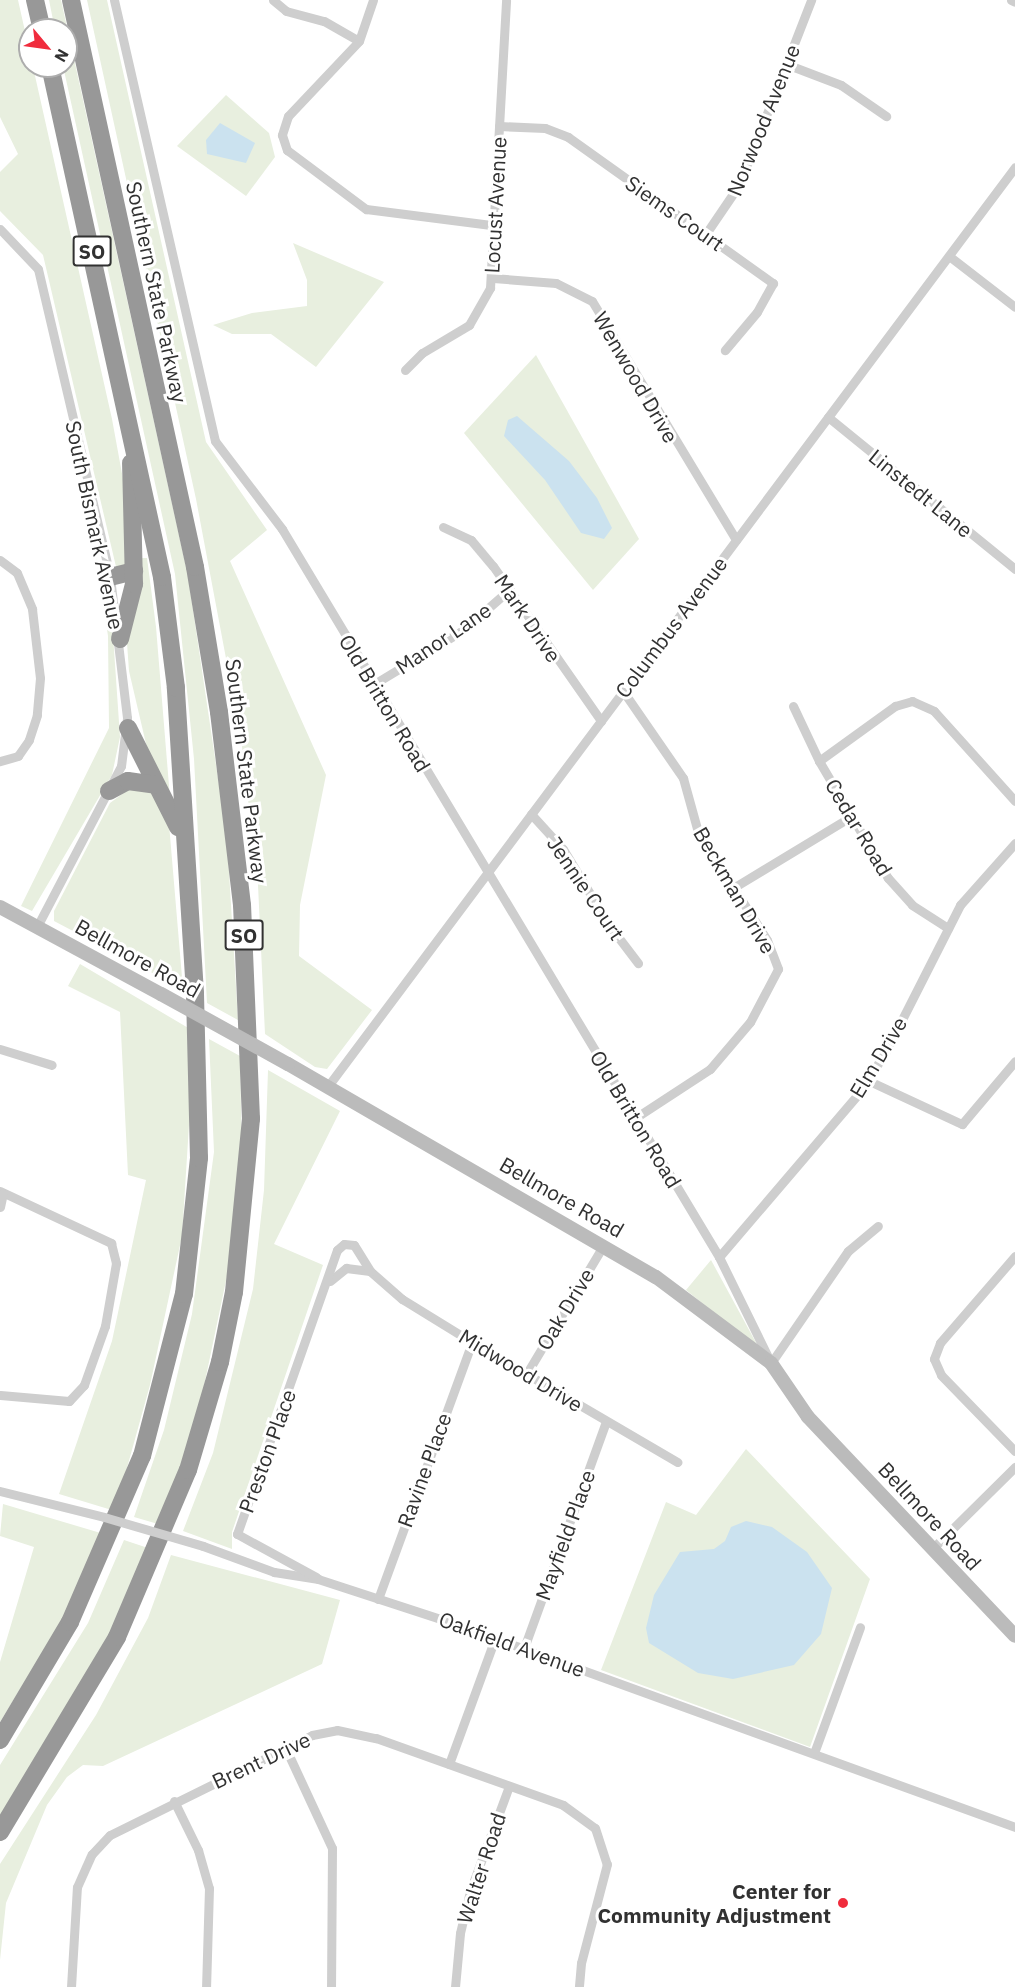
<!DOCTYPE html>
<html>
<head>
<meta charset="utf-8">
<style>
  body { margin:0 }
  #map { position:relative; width:1015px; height:1987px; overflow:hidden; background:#fff; font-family:"IBM Plex Sans",sans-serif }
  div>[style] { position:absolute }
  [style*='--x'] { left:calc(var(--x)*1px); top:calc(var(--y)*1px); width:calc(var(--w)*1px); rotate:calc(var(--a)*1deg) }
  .green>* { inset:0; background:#e8efdf }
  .water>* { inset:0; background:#cbe2ef }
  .minor>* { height:9px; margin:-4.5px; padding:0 4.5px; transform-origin:4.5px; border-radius:4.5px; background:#cecece }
  .secondary>* { height:14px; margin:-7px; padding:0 7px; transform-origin:7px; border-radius:7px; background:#bbb }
  .motorway>* { height:18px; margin:-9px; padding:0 9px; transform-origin:9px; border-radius:9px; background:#989898 }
  .minor-bridge>* { height:9px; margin:-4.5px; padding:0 4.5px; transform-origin:4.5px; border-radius:4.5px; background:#cecece }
  .secondary-bridge>* { height:14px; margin:-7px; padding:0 7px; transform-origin:7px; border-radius:7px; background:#bbb }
  .dots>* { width:16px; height:16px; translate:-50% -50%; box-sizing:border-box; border:3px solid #fff; border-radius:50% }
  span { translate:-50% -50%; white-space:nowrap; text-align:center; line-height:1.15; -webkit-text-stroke:6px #fff; paint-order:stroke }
  .shield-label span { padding:2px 4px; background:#fff; border:2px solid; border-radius:4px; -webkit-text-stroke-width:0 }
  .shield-label { font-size:20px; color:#313131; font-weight:700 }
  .street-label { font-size:21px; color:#313131 }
  .poi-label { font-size:21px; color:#313131; font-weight:700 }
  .right { translate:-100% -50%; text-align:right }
  .north { position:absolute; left:18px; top:18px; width:60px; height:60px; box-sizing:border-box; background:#fff; border:2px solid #adadad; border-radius:50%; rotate:119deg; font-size:16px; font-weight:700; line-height:24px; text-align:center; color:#313131 }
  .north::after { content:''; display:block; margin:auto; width:21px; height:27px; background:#f02c3d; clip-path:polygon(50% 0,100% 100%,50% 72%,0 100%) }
</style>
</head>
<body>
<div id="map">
  <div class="green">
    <i style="clip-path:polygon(0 0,18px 0,112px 419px,127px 501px,131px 561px,117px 571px,43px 255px,0 211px,0 172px,18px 154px,0 117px)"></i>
    <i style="clip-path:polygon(49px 0,61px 0,188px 576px,227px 839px,238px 1020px,207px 1003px,194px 759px,175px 574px,63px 66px,66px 30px,55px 30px)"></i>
    <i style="clip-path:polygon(87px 0,107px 0,206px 442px,267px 530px,230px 561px,326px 775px,300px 905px,299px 956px,372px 1010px,327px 1069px,315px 1067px,265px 1034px,258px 885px,241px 738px,196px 499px)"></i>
    <i style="clip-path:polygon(226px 95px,269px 133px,275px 157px,246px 196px,177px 146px)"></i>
    <i style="clip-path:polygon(293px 243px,384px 282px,316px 367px,271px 334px,232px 334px,213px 325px,252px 313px,307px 306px,307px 280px)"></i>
    <i style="clip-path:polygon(536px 355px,639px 539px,593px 590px,464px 433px)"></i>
    <i style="clip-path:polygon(96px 556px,113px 635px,120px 737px,112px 775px,32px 911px,21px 906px,109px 728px,108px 636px)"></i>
    <i style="clip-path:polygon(142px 558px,147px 558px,156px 627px,170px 798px,150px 761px,129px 671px,127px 643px)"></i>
    <i style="clip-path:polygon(133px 786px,152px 789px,169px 824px,183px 989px,54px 921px,54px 911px,110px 803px)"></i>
    <i style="clip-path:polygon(80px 964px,190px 1029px,190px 1109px,182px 1236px,150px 1385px,115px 1511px,59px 1494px,112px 1341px,146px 1180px,128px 1175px,120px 1012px,68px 986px)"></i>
    <i style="clip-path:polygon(209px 1039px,240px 1056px,242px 1159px,232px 1252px,195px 1429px,158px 1524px,134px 1517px,164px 1430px,192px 1314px,214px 1152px)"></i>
    <i style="clip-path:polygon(268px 1070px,340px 1111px,274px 1244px,323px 1265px,232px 1532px,232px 1549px,183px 1531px,213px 1453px,253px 1289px,264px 1190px)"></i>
    <i style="clip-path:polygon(711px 1260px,760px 1350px,686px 1290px)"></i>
    <i style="clip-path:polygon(746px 1449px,870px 1579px,810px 1747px,601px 1670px,666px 1502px,696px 1515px)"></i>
    <i style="clip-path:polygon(3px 1504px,104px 1534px,58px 1627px,0 1722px,0 1662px,34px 1547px,0 1536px)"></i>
    <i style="clip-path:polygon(124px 1540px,151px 1549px,93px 1671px,0 1820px,0 1765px,88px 1623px)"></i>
    <i style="clip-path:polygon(171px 1555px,340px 1600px,322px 1664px,103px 1766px,83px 1765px,67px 1777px,47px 1805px,6px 1903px,0 1960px,0 1864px,96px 1715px,148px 1618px)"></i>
  </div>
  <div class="water">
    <i style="clip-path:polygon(220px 123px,255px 143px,246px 163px,207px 154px,206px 140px)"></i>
    <i style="clip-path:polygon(517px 416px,569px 461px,597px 498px,612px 528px,604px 539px,581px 533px,545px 480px,504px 436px,508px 420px)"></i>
    <i style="clip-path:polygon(746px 1521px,772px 1527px,807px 1552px,832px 1588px,821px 1634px,794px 1665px,733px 1679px,698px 1673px,649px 1643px,646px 1628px,654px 1595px,680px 1552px,714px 1549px,725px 1541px,731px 1527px)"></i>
  </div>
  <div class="minor">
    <i style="--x:114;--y:0;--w:452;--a:77.1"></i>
    <i style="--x:215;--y:441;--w:111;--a:52.7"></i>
    <i style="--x:282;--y:529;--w:849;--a:59.02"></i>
    <i style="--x:719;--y:1257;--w:118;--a:63.9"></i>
    <i style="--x:771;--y:1363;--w:136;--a:-55.5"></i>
    <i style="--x:848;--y:1251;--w:39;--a:-40"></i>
    <i style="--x:273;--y:0;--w:17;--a:40"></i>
    <i style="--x:286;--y:11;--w:39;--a:15"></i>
    <i style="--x:324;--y:21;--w:40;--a:29.7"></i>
    <i style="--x:373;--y:0;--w:43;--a:108.9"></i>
    <i style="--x:359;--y:41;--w:103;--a:133.4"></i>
    <i style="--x:288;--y:116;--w:20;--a:108"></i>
    <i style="--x:282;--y:135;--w:16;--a:72"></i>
    <i style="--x:287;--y:150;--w:99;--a:36.8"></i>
    <i style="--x:366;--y:209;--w:126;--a:7.3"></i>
    <i style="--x:1011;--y:0;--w:4;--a:27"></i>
    <i style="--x:786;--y:64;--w:59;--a:20.9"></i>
    <i style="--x:841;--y:85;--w:55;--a:34.6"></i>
    <i style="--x:499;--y:126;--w:46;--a:2.5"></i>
    <i style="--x:545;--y:128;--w:25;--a:21"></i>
    <i style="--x:568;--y:137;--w:252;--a:35.5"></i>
    <i style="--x:773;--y:283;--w:33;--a:119"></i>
    <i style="--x:757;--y:312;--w:50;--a:130.1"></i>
    <i style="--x:0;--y:229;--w:55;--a:46.5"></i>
    <i style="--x:38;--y:269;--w:316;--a:76.8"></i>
    <i style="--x:110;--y:577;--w:142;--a:83.1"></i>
    <i style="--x:127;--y:718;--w:48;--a:97.1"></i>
    <i style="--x:121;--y:766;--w:182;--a:117.6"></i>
    <i style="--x:705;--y:235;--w:60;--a:-55.8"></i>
    <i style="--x:739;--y:185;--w:199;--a:-68.7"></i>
    <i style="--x:949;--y:256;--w:83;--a:37.7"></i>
    <i style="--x:493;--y:278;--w:63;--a:4.5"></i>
    <i style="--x:556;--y:283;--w:40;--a:26.6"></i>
    <i style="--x:592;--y:301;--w:279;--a:58.9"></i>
    <i style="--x:405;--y:370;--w:24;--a:-45"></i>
    <i style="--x:422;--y:353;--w:55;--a:-30.8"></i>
    <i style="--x:469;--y:325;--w:43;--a:-60.4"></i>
    <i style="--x:490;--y:288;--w:288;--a:-86.8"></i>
    <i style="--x:828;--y:417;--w:241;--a:39.1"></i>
    <i style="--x:443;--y:527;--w:31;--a:25"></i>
    <i style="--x:471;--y:540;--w:34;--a:50"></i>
    <i style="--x:493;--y:566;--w:189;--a:55.1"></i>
    <i style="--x:0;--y:560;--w:21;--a:37"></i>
    <i style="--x:17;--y:573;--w:39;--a:67"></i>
    <i style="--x:32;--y:609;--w:69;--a:83.4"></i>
    <i style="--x:40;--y:678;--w:37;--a:95"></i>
    <i style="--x:37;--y:715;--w:26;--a:108"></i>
    <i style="--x:29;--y:740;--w:19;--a:125"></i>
    <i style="--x:18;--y:756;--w:19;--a:164"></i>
    <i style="--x:374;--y:684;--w:104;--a:-31.2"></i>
    <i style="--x:463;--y:630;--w:62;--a:-41.1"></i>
    <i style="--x:623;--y:691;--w:106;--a:55.4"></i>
    <i style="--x:683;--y:778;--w:56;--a:74.5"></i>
    <i style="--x:698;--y:832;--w:128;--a:57.4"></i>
    <i style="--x:767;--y:940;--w:31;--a:69"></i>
    <i style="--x:778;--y:969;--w:60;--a:117.8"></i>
    <i style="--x:750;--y:1022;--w:62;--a:130.4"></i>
    <i style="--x:710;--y:1069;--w:90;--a:146.8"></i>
    <i style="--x:793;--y:706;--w:61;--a:64.7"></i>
    <i style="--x:819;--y:761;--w:136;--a:59.5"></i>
    <i style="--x:888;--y:878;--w:36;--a:48"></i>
    <i style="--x:912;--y:905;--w:43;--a:32.6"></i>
    <i style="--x:819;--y:761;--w:94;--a:-35.9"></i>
    <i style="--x:895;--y:706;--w:18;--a:-16"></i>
    <i style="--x:912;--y:701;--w:24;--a:24"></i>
    <i style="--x:934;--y:711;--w:121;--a:48"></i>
    <i style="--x:531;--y:814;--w:47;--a:47.6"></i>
    <i style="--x:563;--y:849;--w:89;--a:58.8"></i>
    <i style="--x:609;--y:925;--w:48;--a:52.7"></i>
    <i style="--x:733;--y:888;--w:139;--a:-31.2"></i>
    <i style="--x:0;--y:1049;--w:54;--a:17.1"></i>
    <i style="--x:867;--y:1080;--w:105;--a:24.9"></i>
    <i style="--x:962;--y:1124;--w:82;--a:-49.9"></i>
    <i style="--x:328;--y:1086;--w:1147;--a:-53.22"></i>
    <i style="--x:0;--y:1191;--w:123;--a:25.1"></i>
    <i style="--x:111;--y:1243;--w:21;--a:76"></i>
    <i style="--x:116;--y:1263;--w:64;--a:99.9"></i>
    <i style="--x:105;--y:1326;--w:63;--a:109.6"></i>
    <i style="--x:84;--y:1385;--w:22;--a:133"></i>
    <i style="--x:69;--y:1401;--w:69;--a:-175"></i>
    <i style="--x:0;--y:1207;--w:14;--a:-78"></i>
    <i style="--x:1015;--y:1256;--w:115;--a:130.8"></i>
    <i style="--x:940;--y:1343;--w:17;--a:111"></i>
    <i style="--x:934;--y:1359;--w:17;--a:66"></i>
    <i style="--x:941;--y:1375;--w:106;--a:45.8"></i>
    <i style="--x:719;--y:1257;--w:217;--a:-49.5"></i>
    <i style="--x:860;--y:1092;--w:49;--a:-57.6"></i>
    <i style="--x:886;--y:1051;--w:164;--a:-63.1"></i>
    <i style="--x:960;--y:905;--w:83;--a:-48.4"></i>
    <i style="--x:330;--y:1281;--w:21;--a:-39"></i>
    <i style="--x:346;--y:1268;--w:24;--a:7"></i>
    <i style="--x:370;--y:1271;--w:43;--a:41.2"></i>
    <i style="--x:402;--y:1299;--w:82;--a:31.6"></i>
    <i style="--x:472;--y:1342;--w:238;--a:30.3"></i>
    <i style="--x:527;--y:1373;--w:148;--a:-59.1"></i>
    <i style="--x:0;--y:1491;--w:107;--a:14"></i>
    <i style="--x:203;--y:1546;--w:76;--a:20.1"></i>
    <i style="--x:274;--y:1572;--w:45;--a:9"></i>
    <i style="--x:318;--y:1579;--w:145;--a:18.1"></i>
    <i style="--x:456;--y:1624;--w:595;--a:19.96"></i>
    <i style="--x:932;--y:1549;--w:117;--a:-44.7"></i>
    <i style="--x:316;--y:1577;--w:90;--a:-151.4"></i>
    <i style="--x:237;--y:1534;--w:301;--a:-70.6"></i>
    <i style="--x:337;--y:1250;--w:9;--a:-41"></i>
    <i style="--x:344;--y:1244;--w:10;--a:6"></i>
    <i style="--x:354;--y:1245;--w:31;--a:58"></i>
    <i style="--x:378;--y:1599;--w:274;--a:-69.9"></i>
    <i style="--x:524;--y:1648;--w:241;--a:-70.1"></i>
    <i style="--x:286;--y:1749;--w:109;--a:65.1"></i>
    <i style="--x:332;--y:1848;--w:139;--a:90.4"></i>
    <i style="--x:814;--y:1753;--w:134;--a:-69.9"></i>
    <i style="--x:449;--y:1764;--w:134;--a:-69.9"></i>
    <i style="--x:174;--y:1801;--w:55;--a:63.9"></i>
    <i style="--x:198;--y:1850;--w:40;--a:74"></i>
    <i style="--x:209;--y:1888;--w:99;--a:91.7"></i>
    <i style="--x:71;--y:1987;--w:100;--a:-86.6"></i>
    <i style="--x:77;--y:1887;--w:36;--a:-66"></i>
    <i style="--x:92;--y:1854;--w:26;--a:-47"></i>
    <i style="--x:110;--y:1835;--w:225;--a:-26.3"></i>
    <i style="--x:312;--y:1735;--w:25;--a:-11"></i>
    <i style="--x:337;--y:1730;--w:40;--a:12"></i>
    <i style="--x:376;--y:1738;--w:199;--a:19.7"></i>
    <i style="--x:563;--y:1805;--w:39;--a:36"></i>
    <i style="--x:595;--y:1828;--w:38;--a:72"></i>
    <i style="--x:607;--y:1864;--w:102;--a:104.7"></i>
    <i style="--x:581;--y:1963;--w:24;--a:95"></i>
    <i style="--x:455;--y:1987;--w:54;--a:-84.7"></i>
    <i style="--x:460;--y:1933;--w:43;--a:-76.6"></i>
    <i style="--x:470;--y:1891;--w:112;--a:-69.6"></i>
  </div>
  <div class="secondary">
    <i style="--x:0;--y:907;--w:183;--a:28.4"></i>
    <i style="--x:288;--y:1064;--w:425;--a:30.1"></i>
    <i style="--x:656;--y:1277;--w:144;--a:36.8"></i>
    <i style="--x:771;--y:1363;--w:65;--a:55.6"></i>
    <i style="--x:808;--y:1417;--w:301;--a:46.6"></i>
  </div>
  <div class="motorway">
    <i style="--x:35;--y:0;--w:31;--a:77"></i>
    <i style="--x:110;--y:577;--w:25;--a:-14"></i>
    <i style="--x:120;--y:639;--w:57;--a:-75.7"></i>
    <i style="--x:134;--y:584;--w:121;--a:-91.4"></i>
    <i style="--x:128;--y:728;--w:111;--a:63.2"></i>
    <i style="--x:109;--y:791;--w:21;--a:-28"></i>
    <i style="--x:128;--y:781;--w:28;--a:8"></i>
    <i style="--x:0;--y:1740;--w:137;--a:-59.3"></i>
    <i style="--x:70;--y:1622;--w:181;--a:-66.6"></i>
    <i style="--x:142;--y:1456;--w:167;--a:-75.5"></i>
    <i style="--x:184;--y:1294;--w:137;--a:-83.7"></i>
    <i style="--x:199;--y:1158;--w:165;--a:-91.4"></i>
    <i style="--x:195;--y:993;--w:306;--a:-93.6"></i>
    <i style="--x:176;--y:688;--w:112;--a:-97.2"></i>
    <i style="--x:162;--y:577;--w:523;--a:-102.36"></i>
    <i style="--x:0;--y:1832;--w:227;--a:-59"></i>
    <i style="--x:117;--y:1637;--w:181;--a:-67"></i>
    <i style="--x:188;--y:1470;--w:113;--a:-73.5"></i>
    <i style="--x:220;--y:1362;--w:71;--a:-78.7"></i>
    <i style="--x:234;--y:1292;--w:174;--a:-84.4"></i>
    <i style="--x:251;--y:1119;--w:214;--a:-92.4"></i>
    <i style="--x:242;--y:905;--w:194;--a:-96.8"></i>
    <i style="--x:219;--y:712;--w:147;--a:-99.4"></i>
    <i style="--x:195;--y:567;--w:580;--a:-102.34"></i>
  </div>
  <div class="minor-bridge">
    <i style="--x:104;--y:1517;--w:103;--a:16.3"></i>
  </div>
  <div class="secondary-bridge">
    <i style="--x:161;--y:994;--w:145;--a:28.9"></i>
  </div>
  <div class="dots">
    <i style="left:843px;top:1903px;background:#f02c3d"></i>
  </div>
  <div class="shield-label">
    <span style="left:92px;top:251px">SO</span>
    <span style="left:244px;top:935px">SO</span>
  </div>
  <div class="street-label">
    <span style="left:763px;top:120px;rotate:-68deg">Norwood Avenue</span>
    <span style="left:495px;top:205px;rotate:-87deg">Locust Avenue</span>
    <span style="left:675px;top:213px;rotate:35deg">Siems Court</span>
    <span style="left:157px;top:292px;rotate:78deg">Southern State Parkway</span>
    <span style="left:636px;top:377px;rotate:60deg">Wenwood Drive</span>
    <span style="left:921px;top:493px;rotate:39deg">Linstedt Lane</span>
    <span style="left:95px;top:525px;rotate:78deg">South Bismark Avenue</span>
    <span style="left:528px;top:618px;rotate:56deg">Mark Drive</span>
    <span style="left:671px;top:627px;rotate:-53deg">Columbus Avenue</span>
    <span style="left:443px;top:638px;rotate:-34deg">Manor Lane</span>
    <span style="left:385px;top:703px;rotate:59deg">Old Britton Road</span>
    <span style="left:247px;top:771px;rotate:83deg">Southern State Parkway</span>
    <span style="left:859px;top:827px;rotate:59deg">Cedar Road</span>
    <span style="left:586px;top:888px;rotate:56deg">Jennie Court</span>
    <span style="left:735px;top:890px;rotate:60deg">Beckman Drive</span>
    <span style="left:138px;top:958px;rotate:29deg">Bellmore Road</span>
    <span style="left:878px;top:1057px;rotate:-59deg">Elm Drive</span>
    <span style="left:636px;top:1119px;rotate:59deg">Old Britton Road</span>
    <span style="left:562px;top:1197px;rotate:30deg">Bellmore Road</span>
    <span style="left:565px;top:1309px;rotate:-59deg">Oak Drive</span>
    <span style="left:521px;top:1370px;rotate:31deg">Midwood Drive</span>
    <span style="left:267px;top:1451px;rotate:-70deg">Preston Place</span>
    <span style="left:424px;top:1470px;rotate:-70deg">Ravine Place</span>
    <span style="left:930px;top:1516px;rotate:47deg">Bellmore Road</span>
    <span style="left:565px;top:1535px;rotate:-70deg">Mayfield Place</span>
    <span style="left:512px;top:1644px;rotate:20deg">Oakfield Avenue</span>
    <span style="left:261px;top:1760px;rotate:-25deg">Brent Drive</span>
    <span style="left:481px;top:1868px;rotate:-72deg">Walter Road</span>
  </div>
  <div class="poi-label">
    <span class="right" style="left:831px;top:1903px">Center for<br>Community Adjustment</span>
  </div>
  <div class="north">N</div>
</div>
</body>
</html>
